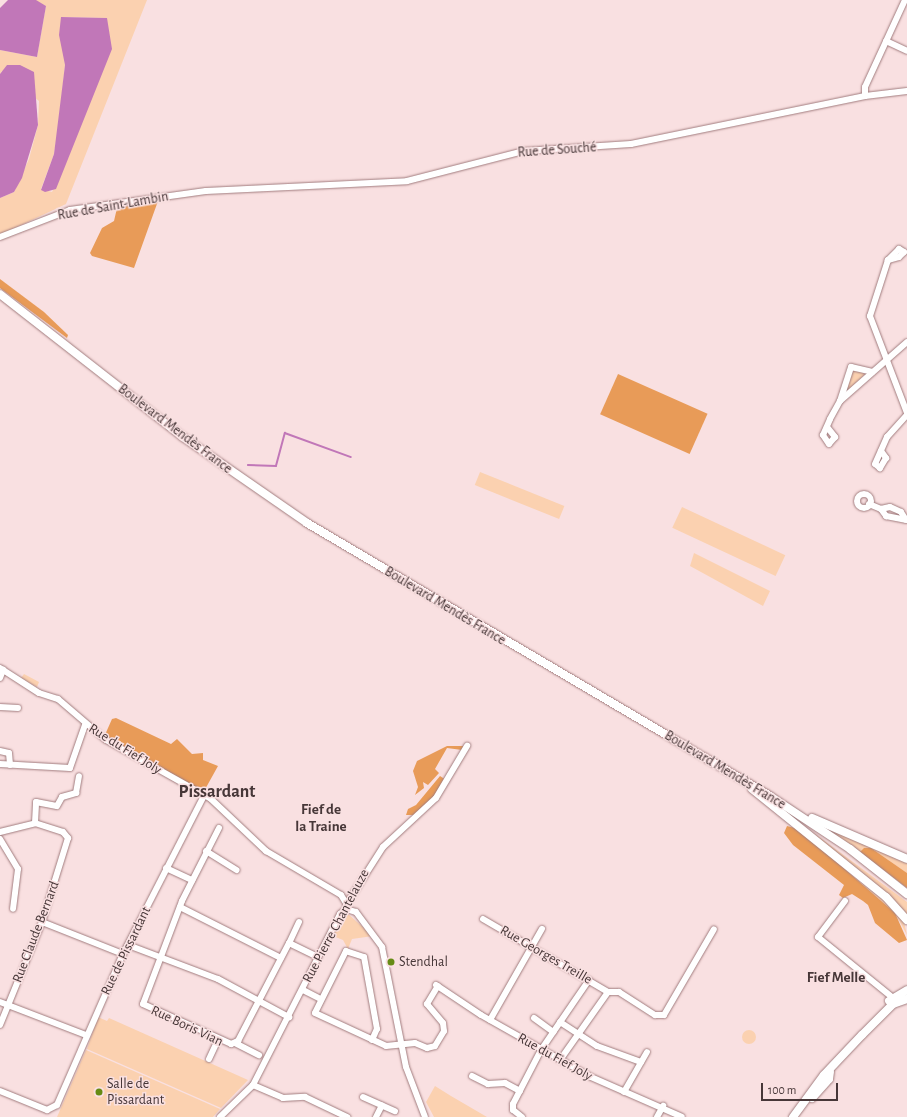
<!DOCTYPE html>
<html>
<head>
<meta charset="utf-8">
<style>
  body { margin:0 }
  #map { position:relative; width:907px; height:1117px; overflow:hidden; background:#f9e0e1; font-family:"Alegreya Sans",sans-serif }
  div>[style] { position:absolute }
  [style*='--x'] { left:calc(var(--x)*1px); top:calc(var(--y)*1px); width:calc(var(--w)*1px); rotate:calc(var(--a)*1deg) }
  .green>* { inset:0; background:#fbd1b0; transform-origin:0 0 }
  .round { border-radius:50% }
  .forest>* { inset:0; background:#e89b58; transform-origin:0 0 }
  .water>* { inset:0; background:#c177b8 }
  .stream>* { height:1.5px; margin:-0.75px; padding:0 0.75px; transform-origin:0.75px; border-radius:0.75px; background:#c177b8 }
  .roads { filter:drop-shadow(0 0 1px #a17c7e) drop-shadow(0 0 1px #a17c7e) }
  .minor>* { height:6px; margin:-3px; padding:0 3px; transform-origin:3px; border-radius:3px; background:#fff }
  .minor>.ring { margin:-3px; padding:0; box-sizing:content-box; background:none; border:6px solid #fff; border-radius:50% }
  .major>* { height:8px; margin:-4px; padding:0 4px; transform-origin:4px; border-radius:4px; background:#fff }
  .dots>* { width:11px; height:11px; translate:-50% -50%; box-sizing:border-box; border:2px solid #f9e0e1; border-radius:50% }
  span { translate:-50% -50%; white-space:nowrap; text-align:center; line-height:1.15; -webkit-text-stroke:3px #f9e0e1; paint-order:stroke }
  .street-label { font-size:14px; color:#473738 }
  .poi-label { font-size:14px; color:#473738 }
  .left { translate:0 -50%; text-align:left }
  .neighbourhood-label { font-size:15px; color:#473738; font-weight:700 }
  .district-label { font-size:18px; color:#473738; font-weight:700 }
  .scale { position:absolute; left:761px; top:1083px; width:77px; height:18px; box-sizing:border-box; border:2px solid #473738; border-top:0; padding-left:5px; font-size:12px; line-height:14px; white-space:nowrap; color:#473738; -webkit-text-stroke:3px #f9e0e1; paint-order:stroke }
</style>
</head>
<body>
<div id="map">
  <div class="green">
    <i style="clip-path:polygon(evenodd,33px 0,147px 0,66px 204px,0 235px,0 198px,14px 192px,29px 159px,38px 125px,39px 101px,2px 71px,0 74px,0 50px,37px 57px,46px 6px,33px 0,61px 17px,107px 18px,69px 156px,52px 192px,41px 189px,54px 154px,58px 129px,65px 65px,61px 17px)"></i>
    <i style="clip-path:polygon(853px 369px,865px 374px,847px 392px,843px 388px,847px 389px)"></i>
    <i style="left:480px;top:472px;width:91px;height:14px;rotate:22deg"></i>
    <i style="left:682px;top:507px;width:114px;height:23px;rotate:25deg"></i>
    <i style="clip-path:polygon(694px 553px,770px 591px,763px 606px,690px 566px)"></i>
    <i style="clip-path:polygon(24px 674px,39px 682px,37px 687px,21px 678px)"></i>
    <i style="clip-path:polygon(822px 826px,907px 862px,907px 873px,871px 848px,860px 852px)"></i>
    <i style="clip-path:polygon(811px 831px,907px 902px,907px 916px,835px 852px)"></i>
    <i style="clip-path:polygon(853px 876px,894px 909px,904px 922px,907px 935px,895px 913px)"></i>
    <i style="clip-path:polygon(348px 914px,373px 936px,352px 939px,348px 949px,343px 940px,333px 936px,343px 916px)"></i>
    <i style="clip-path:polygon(98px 1017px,107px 1021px,109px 1018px,248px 1080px,221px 1108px,87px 1049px)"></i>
    <i class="round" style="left:742px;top:1030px;width:14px;height:14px"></i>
    <i style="clip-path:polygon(86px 1050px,220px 1109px,213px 1117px,57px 1117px)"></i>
    <i style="clip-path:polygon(435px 1086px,451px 1096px,487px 1117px,434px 1117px,426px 1102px)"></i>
  </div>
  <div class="forest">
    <i style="clip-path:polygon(158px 201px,134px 268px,92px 256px,90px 253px,102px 228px,114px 221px,117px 208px)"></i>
    <i style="clip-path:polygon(0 279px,44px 312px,68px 335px,67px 338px,0 288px)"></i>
    <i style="left:618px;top:374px;width:98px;height:44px;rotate:24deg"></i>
    <i style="clip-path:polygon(116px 718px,171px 744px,177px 739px,192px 754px,203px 753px,203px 760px,218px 766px,203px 793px,104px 737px,112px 719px)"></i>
    <i style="clip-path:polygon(447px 746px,464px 746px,462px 750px,447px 748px,435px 769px,439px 773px,428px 785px,423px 782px,424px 788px,415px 795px,418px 787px,413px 771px,417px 761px)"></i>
    <i style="clip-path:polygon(440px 776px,446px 780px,441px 789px,415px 815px,406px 815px,408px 809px,416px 805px)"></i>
    <i style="clip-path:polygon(787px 826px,795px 828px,823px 850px,895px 913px,907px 940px,899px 943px,875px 923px,868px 905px,863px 901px,852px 894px,843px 898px,839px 895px,844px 885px,793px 845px,784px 833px)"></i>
    <i style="clip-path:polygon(864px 848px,871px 848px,907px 873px,907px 888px,860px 852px)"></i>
  </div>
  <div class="water">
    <i style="clip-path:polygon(8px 0,36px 0,46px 6px,37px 57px,0 50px,0 8px)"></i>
    <i style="clip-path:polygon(61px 17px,107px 18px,112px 49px,56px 189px,45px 192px,41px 190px,54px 154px,65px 65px,59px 35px)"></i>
    <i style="clip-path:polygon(7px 65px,20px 65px,34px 72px,38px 125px,22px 178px,14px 192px,0 198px,0 74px)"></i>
  </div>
  <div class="stream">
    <i style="--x:248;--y:465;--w:28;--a:2"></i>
    <i style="--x:276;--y:466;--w:34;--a:-75"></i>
    <i style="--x:285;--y:433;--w:70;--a:20"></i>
  </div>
  <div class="roads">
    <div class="minor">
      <i style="--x:886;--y:41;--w:23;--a:25"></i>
      <i style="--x:865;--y:96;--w:9;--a:-90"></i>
      <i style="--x:865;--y:87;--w:96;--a:-65.3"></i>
      <i style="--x:0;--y:237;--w:75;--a:-21.1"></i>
      <i style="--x:70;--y:210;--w:137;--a:-8"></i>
      <i style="--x:206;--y:191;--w:201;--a:-2.8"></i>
      <i style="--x:407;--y:181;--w:121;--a:-14.4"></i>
      <i style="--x:524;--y:151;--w:107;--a:-3.7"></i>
      <i style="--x:631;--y:144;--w:239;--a:-11.6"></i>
      <i style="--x:865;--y:96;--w:42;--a:-6.8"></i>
      <i style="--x:888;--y:260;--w:11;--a:-15"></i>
      <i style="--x:899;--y:257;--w:7;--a:-45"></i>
      <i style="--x:904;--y:252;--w:6;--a:-149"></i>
      <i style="--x:899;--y:249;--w:16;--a:135"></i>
      <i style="--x:888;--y:260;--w:59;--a:107.8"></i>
      <i style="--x:870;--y:316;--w:104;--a:69.1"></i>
      <i style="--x:840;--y:401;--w:36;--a:-72"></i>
      <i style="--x:851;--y:367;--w:22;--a:13"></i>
      <i style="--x:827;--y:427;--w:13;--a:51"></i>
      <i style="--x:835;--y:437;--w:9;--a:131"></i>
      <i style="--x:829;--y:444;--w:11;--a:-124"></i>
      <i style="--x:823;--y:435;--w:17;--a:-66"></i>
      <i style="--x:830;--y:419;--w:21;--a:-61"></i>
      <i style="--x:840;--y:401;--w:89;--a:-41.4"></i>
      <i style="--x:881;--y:451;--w:9;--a:54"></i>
      <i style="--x:886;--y:458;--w:12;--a:121"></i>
      <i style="--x:880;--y:468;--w:6;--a:-141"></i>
      <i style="--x:875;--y:464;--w:30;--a:-66"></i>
      <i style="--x:887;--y:437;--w:30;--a:-48"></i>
      <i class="ring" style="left:857px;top:494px;width:8px;height:8px"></i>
      <i style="--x:869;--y:504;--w:13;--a:23"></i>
      <i style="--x:881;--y:509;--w:9;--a:54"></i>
      <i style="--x:886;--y:516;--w:21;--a:11"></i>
      <i style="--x:881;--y:509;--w:9;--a:-13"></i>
      <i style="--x:890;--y:507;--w:12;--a:24"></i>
      <i style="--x:901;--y:512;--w:9;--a:58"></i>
      <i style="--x:0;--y:668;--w:46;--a:32.7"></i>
      <i style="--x:39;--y:693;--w:20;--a:18"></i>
      <i style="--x:58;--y:699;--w:63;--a:40.5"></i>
      <i style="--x:106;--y:740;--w:120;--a:29.3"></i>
      <i style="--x:211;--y:799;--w:76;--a:43.4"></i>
      <i style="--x:266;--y:851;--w:87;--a:30.4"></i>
      <i style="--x:341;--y:895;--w:9;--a:58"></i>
      <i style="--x:0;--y:678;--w:9;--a:-69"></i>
      <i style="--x:0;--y:707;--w:18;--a:3"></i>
      <i style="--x:0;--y:751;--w:9;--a:13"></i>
      <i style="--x:9;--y:753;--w:12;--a:85"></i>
      <i style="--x:0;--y:764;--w:70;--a:3.3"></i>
      <i style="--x:70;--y:768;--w:46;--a:-70.8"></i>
      <i style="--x:35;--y:823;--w:21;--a:-87"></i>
      <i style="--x:36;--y:802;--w:21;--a:11"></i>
      <i style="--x:57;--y:806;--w:10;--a:-61"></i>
      <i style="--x:62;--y:797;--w:15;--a:-16"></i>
      <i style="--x:76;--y:793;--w:17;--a:-80"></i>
      <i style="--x:219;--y:828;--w:82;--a:116.9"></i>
      <i style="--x:182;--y:901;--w:110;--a:110.7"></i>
      <i style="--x:143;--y:1004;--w:97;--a:24.4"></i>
      <i style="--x:231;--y:1044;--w:8;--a:-23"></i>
      <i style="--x:238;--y:1041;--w:110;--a:-62.5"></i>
      <i style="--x:0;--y:832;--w:36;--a:-14"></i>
      <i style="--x:35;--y:823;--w:29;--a:18"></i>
      <i style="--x:63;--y:832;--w:8;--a:50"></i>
      <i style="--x:68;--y:838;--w:88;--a:107.2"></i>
      <i style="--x:42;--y:922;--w:111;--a:112.2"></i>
      <i style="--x:0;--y:839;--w:35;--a:59"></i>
      <i style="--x:18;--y:869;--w:40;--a:97.1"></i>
      <i style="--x:206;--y:851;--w:36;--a:32"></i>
      <i style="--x:166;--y:868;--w:29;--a:25"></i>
      <i style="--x:845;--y:901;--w:45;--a:126.9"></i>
      <i style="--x:818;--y:937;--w:97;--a:39.1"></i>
      <i style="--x:346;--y:905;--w:69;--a:-57.5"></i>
      <i style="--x:383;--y:847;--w:72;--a:-42.8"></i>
      <i style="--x:436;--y:798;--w:61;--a:-59.2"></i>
      <i style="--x:180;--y:907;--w:113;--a:26.8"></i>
      <i style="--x:346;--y:909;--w:10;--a:17"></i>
      <i style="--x:356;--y:912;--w:44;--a:53.4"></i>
      <i style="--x:382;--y:947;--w:122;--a:78.7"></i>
      <i style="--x:406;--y:1067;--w:53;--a:69.2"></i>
      <i style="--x:483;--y:919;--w:145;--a:30.3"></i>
      <i style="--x:42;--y:922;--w:87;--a:21.6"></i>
      <i style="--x:299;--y:922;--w:23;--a:115"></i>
      <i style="--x:289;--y:943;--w:32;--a:26"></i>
      <i style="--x:128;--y:945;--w:96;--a:20.7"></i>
      <i style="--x:218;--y:979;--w:81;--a:28.2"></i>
      <i style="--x:436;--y:985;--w:54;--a:33.7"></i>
      <i style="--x:481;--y:1015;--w:126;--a:29.4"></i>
      <i style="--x:591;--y:1077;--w:99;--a:23.7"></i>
      <i style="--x:303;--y:990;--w:20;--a:27"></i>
      <i style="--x:0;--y:1002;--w:92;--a:21"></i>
      <i style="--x:534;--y:1018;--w:24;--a:36"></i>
      <i style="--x:490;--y:1020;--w:105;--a:-60.3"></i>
      <i style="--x:560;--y:1022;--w:44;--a:33"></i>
      <i style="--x:597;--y:1046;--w:47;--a:20"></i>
      <i style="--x:372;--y:1040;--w:12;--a:-66"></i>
      <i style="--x:377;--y:1029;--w:73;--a:-100.2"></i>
      <i style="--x:364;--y:957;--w:19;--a:-162"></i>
      <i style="--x:346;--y:951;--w:69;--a:116.6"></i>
      <i style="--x:315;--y:1013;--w:78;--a:24.9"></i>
      <i style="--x:386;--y:1046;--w:29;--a:-6"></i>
      <i style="--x:415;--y:1043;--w:13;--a:23"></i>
      <i style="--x:427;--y:1048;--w:8;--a:-14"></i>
      <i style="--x:435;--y:1046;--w:17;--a:-59"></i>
      <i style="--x:444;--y:1031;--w:8;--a:-97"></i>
      <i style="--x:443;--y:1023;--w:25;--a:-130"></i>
      <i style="--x:427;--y:1004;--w:21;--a:-59"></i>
      <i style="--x:235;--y:1043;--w:27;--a:27"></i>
      <i style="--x:209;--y:1059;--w:21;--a:-65"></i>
      <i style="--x:560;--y:1060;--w:83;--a:-54.8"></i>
      <i style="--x:608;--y:992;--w:11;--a:0"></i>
      <i style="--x:619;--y:992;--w:43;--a:32.6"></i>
      <i style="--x:655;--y:1015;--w:9;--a:0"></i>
      <i style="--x:664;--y:1015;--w:99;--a:-59.8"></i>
      <i style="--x:472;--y:1076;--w:18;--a:27"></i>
      <i style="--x:488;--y:1084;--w:17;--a:-3"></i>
      <i style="--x:505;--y:1083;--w:17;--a:28"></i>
      <i style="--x:253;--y:1085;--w:33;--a:23"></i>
      <i style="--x:283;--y:1098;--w:22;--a:-3"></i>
      <i style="--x:305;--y:1097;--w:47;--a:25.5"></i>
      <i style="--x:0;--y:1091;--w:51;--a:22"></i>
      <i style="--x:47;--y:1110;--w:11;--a:-27"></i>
      <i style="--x:57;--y:1105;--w:165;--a:-66.4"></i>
      <i style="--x:123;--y:954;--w:178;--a:-62.9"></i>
      <i style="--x:624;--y:1092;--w:46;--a:-60.1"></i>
      <i style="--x:363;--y:1097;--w:35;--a:24"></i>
      <i style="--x:220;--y:1117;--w:46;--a:-44.1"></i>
      <i style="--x:253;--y:1085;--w:192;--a:-63"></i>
      <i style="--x:340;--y:914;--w:8;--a:-40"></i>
      <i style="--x:376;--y:1117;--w:13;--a:-63"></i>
      <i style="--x:522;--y:1117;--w:11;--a:-142"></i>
      <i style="--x:513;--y:1110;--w:6;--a:-90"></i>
      <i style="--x:513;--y:1104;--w:61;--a:-62.6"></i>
      <i style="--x:541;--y:1050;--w:85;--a:-55.6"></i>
      <i style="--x:657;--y:1117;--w:13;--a:-61"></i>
    </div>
    <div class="major">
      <i style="--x:0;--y:294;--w:232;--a:38"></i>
      <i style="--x:183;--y:437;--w:151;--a:34.7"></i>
      <i style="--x:307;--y:523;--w:537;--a:30.52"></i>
      <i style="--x:770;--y:796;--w:96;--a:33.5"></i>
      <i style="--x:850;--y:849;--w:73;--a:38.3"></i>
      <i style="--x:752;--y:789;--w:172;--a:38.9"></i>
      <i style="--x:886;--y:897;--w:31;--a:48"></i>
      <i style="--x:812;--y:818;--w:103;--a:23.3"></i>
      <i style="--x:889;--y:1001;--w:21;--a:-31"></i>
      <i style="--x:812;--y:1098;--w:25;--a:-48"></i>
      <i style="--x:829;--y:1079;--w:7;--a:-82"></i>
      <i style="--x:793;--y:1117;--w:52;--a:-53.6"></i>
      <i style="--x:824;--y:1075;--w:55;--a:-46.5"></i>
      <i style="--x:862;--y:1035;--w:44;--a:-45"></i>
      <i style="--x:893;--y:1004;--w:15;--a:-20"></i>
    </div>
  </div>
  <div class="dots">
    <i style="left:391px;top:962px;background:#668b14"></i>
    <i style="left:99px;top:1092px;background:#668b14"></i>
  </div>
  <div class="street-label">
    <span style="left:557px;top:150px;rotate:-4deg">Rue de Souché</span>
    <span style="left:113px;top:206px;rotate:-10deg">Rue de Saint-Lambin</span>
    <span style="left:175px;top:429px;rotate:37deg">Boulevard Mendès France</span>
    <span style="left:445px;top:606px;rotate:31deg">Boulevard Mendès France</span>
    <span style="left:125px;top:749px;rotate:32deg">Rue du Fief Joly</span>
    <span style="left:725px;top:770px;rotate:31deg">Boulevard Mendès France</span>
    <span style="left:336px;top:926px;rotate:-62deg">Rue Pierre Chantelauze</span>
    <span style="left:36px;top:932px;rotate:-69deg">Rue Claude Bernard</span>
    <span style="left:126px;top:951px;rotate:-64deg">Rue de Pissardant</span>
    <span style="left:546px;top:955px;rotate:30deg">Rue Georges Treille</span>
    <span style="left:187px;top:1026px;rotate:25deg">Rue Boris Vian</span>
    <span style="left:555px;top:1057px;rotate:29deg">Rue du Fief Joly</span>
  </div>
  <div class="poi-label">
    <span class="left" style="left:399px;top:962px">Stendhal</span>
    <span class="left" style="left:107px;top:1092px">Salle de<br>Pissardant</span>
  </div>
  <div class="neighbourhood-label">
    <span style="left:321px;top:818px">Fief de<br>la Traine</span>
    <span style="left:836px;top:978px">Fief Melle</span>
  </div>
  <div class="district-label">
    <span style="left:217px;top:792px">Pissardant</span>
  </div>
  <div class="scale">100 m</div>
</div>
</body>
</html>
